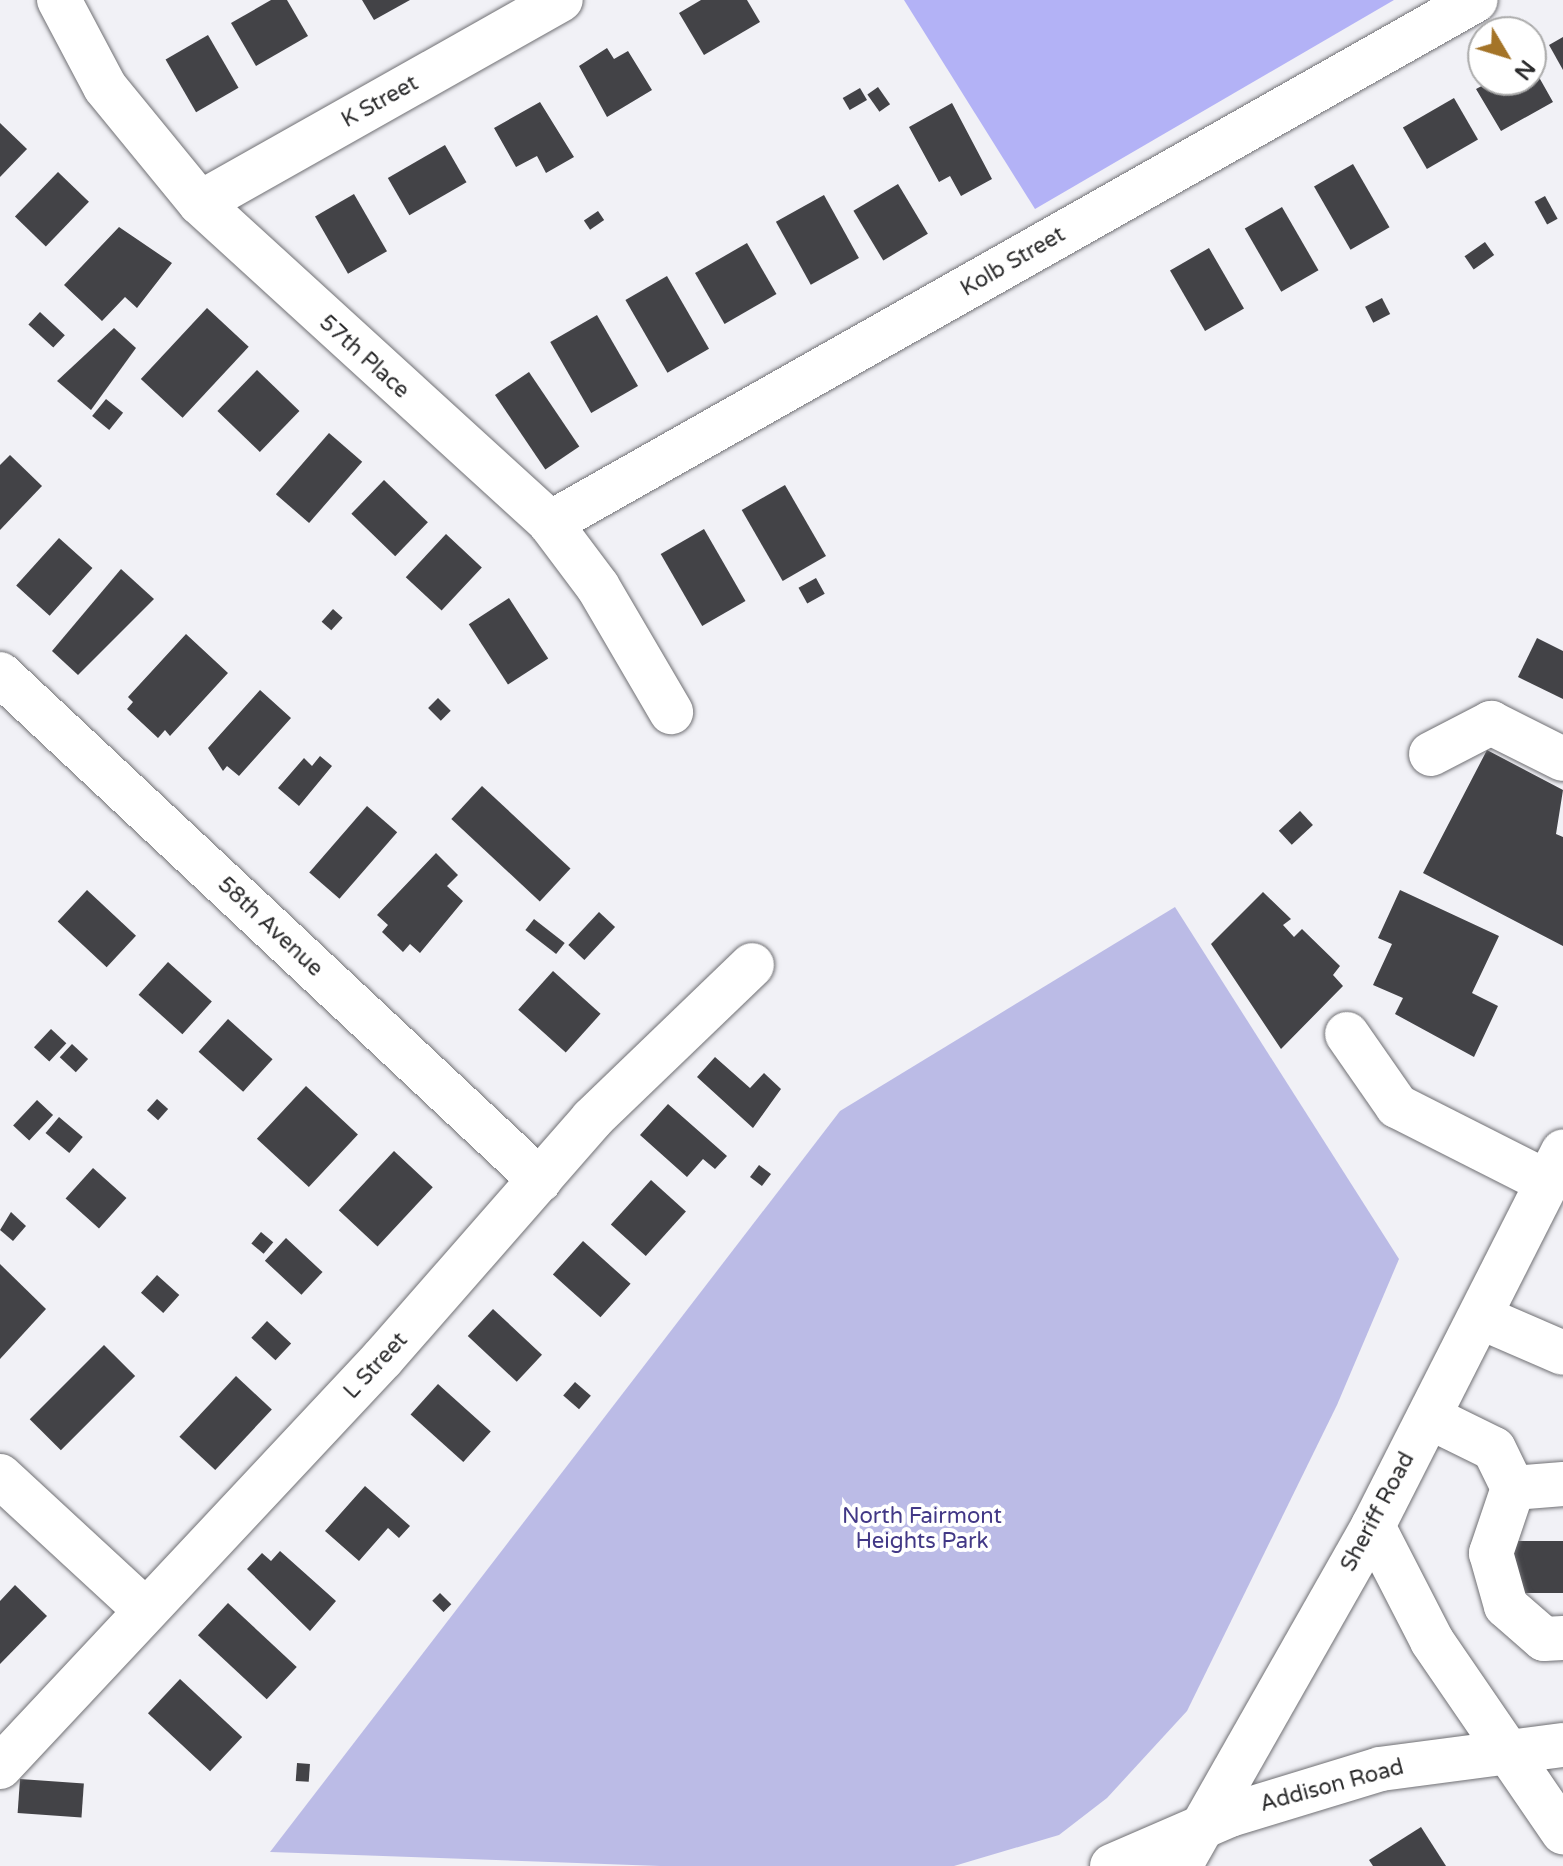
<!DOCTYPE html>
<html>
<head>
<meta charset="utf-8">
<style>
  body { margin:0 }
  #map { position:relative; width:1563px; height:1866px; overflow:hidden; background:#f1f1f6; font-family:"Varela Round",sans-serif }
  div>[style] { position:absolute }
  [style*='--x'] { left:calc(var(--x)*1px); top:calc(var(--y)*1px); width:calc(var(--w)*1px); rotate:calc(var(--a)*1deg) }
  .green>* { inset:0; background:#bbbbe6 }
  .forest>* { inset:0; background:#b3b2f6 }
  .building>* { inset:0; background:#434347; transform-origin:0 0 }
  .roads { filter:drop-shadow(0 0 2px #707074) drop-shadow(0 0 2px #707074) }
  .minor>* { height:44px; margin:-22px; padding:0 22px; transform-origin:22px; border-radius:22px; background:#fff }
  .major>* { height:44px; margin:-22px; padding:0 22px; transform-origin:22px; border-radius:22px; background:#fff }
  span { translate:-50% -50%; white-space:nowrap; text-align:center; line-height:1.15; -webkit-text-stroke:8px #fff; paint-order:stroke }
  .street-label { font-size:22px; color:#2c2c2d }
  .park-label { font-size:22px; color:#423886 }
  .north { position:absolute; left:1467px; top:16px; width:80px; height:80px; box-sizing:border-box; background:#fff; border:2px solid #ababab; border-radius:50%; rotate:128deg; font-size:22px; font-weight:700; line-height:32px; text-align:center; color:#2c2c2d }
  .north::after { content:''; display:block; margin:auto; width:28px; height:36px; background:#a47428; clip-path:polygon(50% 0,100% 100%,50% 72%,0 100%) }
</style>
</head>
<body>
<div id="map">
  <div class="green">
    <i style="clip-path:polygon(1175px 907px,1399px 1259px,1337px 1405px,1187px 1711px,1107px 1798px,1059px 1835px,954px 1866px,660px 1866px,270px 1852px,840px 1111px)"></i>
  </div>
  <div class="forest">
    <i style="clip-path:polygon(904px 0,1394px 0,1035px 209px)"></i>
  </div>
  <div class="building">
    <i style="clip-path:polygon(271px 0,287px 0,308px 36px,256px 66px,231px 23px)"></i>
    <i style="clip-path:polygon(362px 0,410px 0,374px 20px)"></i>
    <i style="clip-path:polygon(701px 0,747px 0,760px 22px,704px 55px,679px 13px)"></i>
    <i style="left:208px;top:35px;width:61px;height:49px;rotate:60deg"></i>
    <i style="clip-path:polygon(1563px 37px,1563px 70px,1549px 45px)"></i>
    <i style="clip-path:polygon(607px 48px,614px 59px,628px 51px,652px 90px,607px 117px,579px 66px)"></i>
    <i style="clip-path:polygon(1531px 63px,1553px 102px,1501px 131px,1476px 89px,1493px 80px,1531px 80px)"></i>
    <i style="left:878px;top:87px;width:21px;height:13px;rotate:55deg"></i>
    <i style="left:860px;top:88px;width:14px;height:20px;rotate:60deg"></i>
    <i style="left:1454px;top:98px;width:48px;height:59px;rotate:60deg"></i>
    <i style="clip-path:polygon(540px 102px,574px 157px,546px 173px,537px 156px,516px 167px,494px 128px)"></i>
    <i style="clip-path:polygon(952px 103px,992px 179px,961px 196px,950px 176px,939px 182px,909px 127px)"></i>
    <i style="clip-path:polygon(0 123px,27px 149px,0 177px)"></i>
    <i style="left:445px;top:145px;width:43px;height:66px;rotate:60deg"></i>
    <i style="left:1353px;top:164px;width:73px;height:45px;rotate:60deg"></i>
    <i style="left:58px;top:172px;width:43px;height:62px;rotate:44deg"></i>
    <i style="left:898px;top:184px;width:58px;height:52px;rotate:59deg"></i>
    <i style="left:354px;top:194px;width:66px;height:45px;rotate:60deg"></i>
    <i style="left:824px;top:195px;width:72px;height:55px;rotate:61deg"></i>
    <i style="left:1545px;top:196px;width:26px;height:12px;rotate:61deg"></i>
    <i style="left:1282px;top:207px;width:73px;height:43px;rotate:60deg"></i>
    <i style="left:598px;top:211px;width:11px;height:17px;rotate:56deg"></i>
    <i style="clip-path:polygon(119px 227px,172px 263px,137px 308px,125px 297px,102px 321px,64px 285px)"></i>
    <i style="left:1485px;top:242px;width:16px;height:25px;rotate:55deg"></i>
    <i style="left:747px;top:243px;width:59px;height:60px;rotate:60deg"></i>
    <i style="left:1209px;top:248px;width:70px;height:45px;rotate:60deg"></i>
    <i style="left:667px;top:276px;width:84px;height:48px;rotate:60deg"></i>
    <i style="left:1382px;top:298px;width:18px;height:19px;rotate:63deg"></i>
    <i style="left:207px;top:308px;width:57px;height:97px;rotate:43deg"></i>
    <i style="left:40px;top:312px;width:34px;height:17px;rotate:43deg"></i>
    <i style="left:597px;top:315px;width:82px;height:54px;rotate:60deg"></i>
    <i style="clip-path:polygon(114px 328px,136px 348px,91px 410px,57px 381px)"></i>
    <i style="left:257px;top:370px;width:59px;height:57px;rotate:44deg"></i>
    <i style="left:529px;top:372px;width:90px;height:41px;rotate:56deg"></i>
    <i style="left:106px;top:399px;width:22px;height:22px;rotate:39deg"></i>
    <i style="left:329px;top:433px;width:44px;height:81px;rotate:41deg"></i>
    <i style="clip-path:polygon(10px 455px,42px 486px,0 530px,0 465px)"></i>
    <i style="left:384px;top:480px;width:61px;height:47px;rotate:44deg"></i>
    <i style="left:785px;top:485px;width:82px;height:50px;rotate:60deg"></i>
    <i style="left:704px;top:529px;width:83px;height:50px;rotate:60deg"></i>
    <i style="left:446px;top:534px;width:49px;height:59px;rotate:43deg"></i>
    <i style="left:59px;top:538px;width:45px;height:64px;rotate:42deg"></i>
    <i style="clip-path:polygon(121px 569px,154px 599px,78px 675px,52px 651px)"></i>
    <i style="left:816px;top:578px;width:18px;height:20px;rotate:61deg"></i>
    <i style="left:509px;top:598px;width:72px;height:48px;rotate:57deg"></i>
    <i style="left:333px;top:609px;width:13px;height:17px;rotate:42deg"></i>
    <i style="clip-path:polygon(186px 634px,228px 673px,170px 736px,165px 730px,158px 738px,127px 709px,133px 702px,128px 697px)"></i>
    <i style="clip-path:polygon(1537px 638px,1563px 651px,1563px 699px,1518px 677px)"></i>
    <i style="clip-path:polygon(260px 690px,291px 718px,239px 776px,227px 766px,223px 771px,208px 748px)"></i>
    <i style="left:438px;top:698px;width:18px;height:14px;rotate:45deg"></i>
    <i style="clip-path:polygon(1487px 750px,1563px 790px,1556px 834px,1563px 837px,1563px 946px,1423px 873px)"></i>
    <i style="clip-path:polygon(320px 756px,332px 766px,299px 806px,278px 788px,304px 758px,312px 766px)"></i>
    <i style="left:482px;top:786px;width:121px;height:45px;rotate:43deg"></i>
    <i style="left:367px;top:806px;width:40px;height:88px;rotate:41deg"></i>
    <i style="left:1300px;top:811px;width:19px;height:29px;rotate:47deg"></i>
    <i style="clip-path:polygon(436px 853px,458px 875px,447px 886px,463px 901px,420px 953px,410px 944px,403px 952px,382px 932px,388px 925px,377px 915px)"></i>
    <i style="left:87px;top:890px;width:67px;height:43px;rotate:43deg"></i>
    <i style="clip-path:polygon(1400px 890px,1499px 936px,1472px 993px,1498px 1006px,1474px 1057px,1395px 1014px,1403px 998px,1373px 985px,1392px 944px,1378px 938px)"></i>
    <i style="clip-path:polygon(1263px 892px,1291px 919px,1283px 925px,1294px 937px,1302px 929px,1340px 966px,1333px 975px,1343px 986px,1281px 1049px,1211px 944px)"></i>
    <i style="left:599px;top:912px;width:22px;height:45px;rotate:43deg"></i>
    <i style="left:534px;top:919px;width:39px;height:14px;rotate:38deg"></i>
    <i style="left:168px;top:962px;width:59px;height:44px;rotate:42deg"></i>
    <i style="left:553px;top:971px;width:64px;height:52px;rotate:42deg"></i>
    <i style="left:228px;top:1019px;width:60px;height:44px;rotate:42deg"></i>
    <i style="left:51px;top:1029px;width:21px;height:25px;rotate:43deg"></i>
    <i style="left:72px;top:1044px;width:22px;height:18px;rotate:43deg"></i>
    <i style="clip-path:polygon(715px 1057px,750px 1088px,764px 1073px,781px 1089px,753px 1128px,697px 1077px)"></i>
    <i style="left:306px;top:1086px;width:71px;height:72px;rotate:43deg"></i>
    <i style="left:157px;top:1099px;width:15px;height:15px;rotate:42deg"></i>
    <i style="left:37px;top:1100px;width:22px;height:35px;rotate:43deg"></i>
    <i style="clip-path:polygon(668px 1104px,727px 1156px,715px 1169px,703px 1159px,687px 1177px,640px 1135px)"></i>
    <i style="left:59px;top:1117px;width:31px;height:21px;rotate:40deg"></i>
    <i style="left:394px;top:1151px;width:53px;height:81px;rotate:43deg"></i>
    <i style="left:759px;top:1165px;width:15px;height:15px;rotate:37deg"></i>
    <i style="left:93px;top:1168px;width:45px;height:41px;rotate:42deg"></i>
    <i style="left:651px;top:1180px;width:47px;height:60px;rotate:42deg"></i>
    <i style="clip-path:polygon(11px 1212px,26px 1226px,13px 1241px,0 1230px)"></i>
    <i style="left:261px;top:1232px;width:16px;height:15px;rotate:40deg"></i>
    <i style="left:286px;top:1238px;width:50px;height:31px;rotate:43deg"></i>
    <i style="left:583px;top:1241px;width:64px;height:45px;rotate:42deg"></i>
    <i style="clip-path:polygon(0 1264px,46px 1309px,0 1359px)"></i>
    <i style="left:157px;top:1275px;width:30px;height:24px;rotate:42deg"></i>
    <i style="left:493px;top:1309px;width:67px;height:37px;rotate:43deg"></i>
    <i style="left:267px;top:1321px;width:33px;height:23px;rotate:43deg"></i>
    <i style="left:104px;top:1345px;width:44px;height:105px;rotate:45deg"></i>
    <i style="left:236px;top:1376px;width:49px;height:83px;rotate:43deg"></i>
    <i style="left:575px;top:1382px;width:21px;height:18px;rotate:41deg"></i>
    <i style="left:438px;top:1384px;width:71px;height:41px;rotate:42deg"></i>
    <i style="clip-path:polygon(365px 1486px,410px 1526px,399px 1538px,388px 1528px,359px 1561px,325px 1531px)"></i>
    <i style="left:1563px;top:1541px;width:52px;height:61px;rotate:90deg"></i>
    <i style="clip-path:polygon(280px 1551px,336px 1601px,310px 1631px,247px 1569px,262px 1553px,271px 1561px)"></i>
    <i style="clip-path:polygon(15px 1585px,47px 1616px,0 1664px,0 1601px)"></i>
    <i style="left:440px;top:1593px;width:16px;height:11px;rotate:45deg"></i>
    <i style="left:228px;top:1603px;width:94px;height:44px;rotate:43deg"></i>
    <i style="left:180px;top:1679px;width:85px;height:47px;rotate:43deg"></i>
    <i style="left:297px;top:1763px;width:13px;height:18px;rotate:4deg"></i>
    <i style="left:20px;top:1779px;width:64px;height:34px;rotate:4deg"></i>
    <i style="clip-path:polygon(1421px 1827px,1446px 1866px,1373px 1866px,1369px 1860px)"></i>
  </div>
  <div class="roads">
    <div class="minor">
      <i style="--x:59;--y:0;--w:98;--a:62.1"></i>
      <i style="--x:105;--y:87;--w:150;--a:50.7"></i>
      <i style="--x:200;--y:203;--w:474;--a:42.4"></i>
      <i style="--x:550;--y:523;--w:80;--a:53.1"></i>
      <i style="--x:598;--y:587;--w:145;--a:59.7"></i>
      <i style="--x:200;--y:203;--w:414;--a:-29.4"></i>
      <i style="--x:550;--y:523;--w:1063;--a:-29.46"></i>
      <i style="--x:0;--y:674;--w:740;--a:43.14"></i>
      <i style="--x:1431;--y:754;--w:68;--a:-27.3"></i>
      <i style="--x:1491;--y:723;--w:80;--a:26.6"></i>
      <i style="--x:1347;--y:1034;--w:88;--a:55.2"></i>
      <i style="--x:1397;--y:1106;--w:168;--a:26.9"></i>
      <i style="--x:1480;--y:1317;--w:90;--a:23.4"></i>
      <i style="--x:1429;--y:1417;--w:72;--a:26.2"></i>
      <i style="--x:1494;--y:1449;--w:43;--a:64"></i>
      <i style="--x:0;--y:1476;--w:197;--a:42.7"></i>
      <i style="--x:1563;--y:1484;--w:50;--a:175.4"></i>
      <i style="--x:1513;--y:1488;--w:69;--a:108.7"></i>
      <i style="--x:1491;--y:1553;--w:55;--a:74.2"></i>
      <i style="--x:1506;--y:1606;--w:50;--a:41"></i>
      <i style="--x:1544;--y:1639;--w:19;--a:-3"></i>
      <i style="--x:1373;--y:1526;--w:129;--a:62.8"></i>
      <i style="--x:1432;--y:1641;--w:232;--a:55.6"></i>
      <i style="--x:0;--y:1767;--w:560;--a:-46.88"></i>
      <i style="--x:383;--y:1358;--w:317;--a:-48.8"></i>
      <i style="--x:592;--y:1119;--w:222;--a:-43.9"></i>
      <i style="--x:1112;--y:1866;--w:129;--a:-23.4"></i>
      <i style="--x:1230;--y:1815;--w:157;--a:-17"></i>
      <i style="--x:1380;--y:1769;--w:185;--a:-7.5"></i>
    </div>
    <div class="major">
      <i style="--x:1180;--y:1866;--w:391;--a:-60.4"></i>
      <i style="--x:1373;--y:1526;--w:420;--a:-63.1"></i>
    </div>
  </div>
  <div class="street-label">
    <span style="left:380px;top:102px;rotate:-29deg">K Street</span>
    <span style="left:1013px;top:262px;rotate:-30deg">Kolb Street</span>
    <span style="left:364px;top:357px;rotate:42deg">57th Place</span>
    <span style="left:270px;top:927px;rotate:43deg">58th Avenue</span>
    <span style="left:376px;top:1366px;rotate:-47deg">L Street</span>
    <span style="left:1378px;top:1512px;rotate:-62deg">Sheriff Road</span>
    <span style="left:1332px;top:1786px;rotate:-15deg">Addison Road</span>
  </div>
  <div class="park-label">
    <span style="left:922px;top:1529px">North Fairmont<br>Heights Park</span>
  </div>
  <div class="north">N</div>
</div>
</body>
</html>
